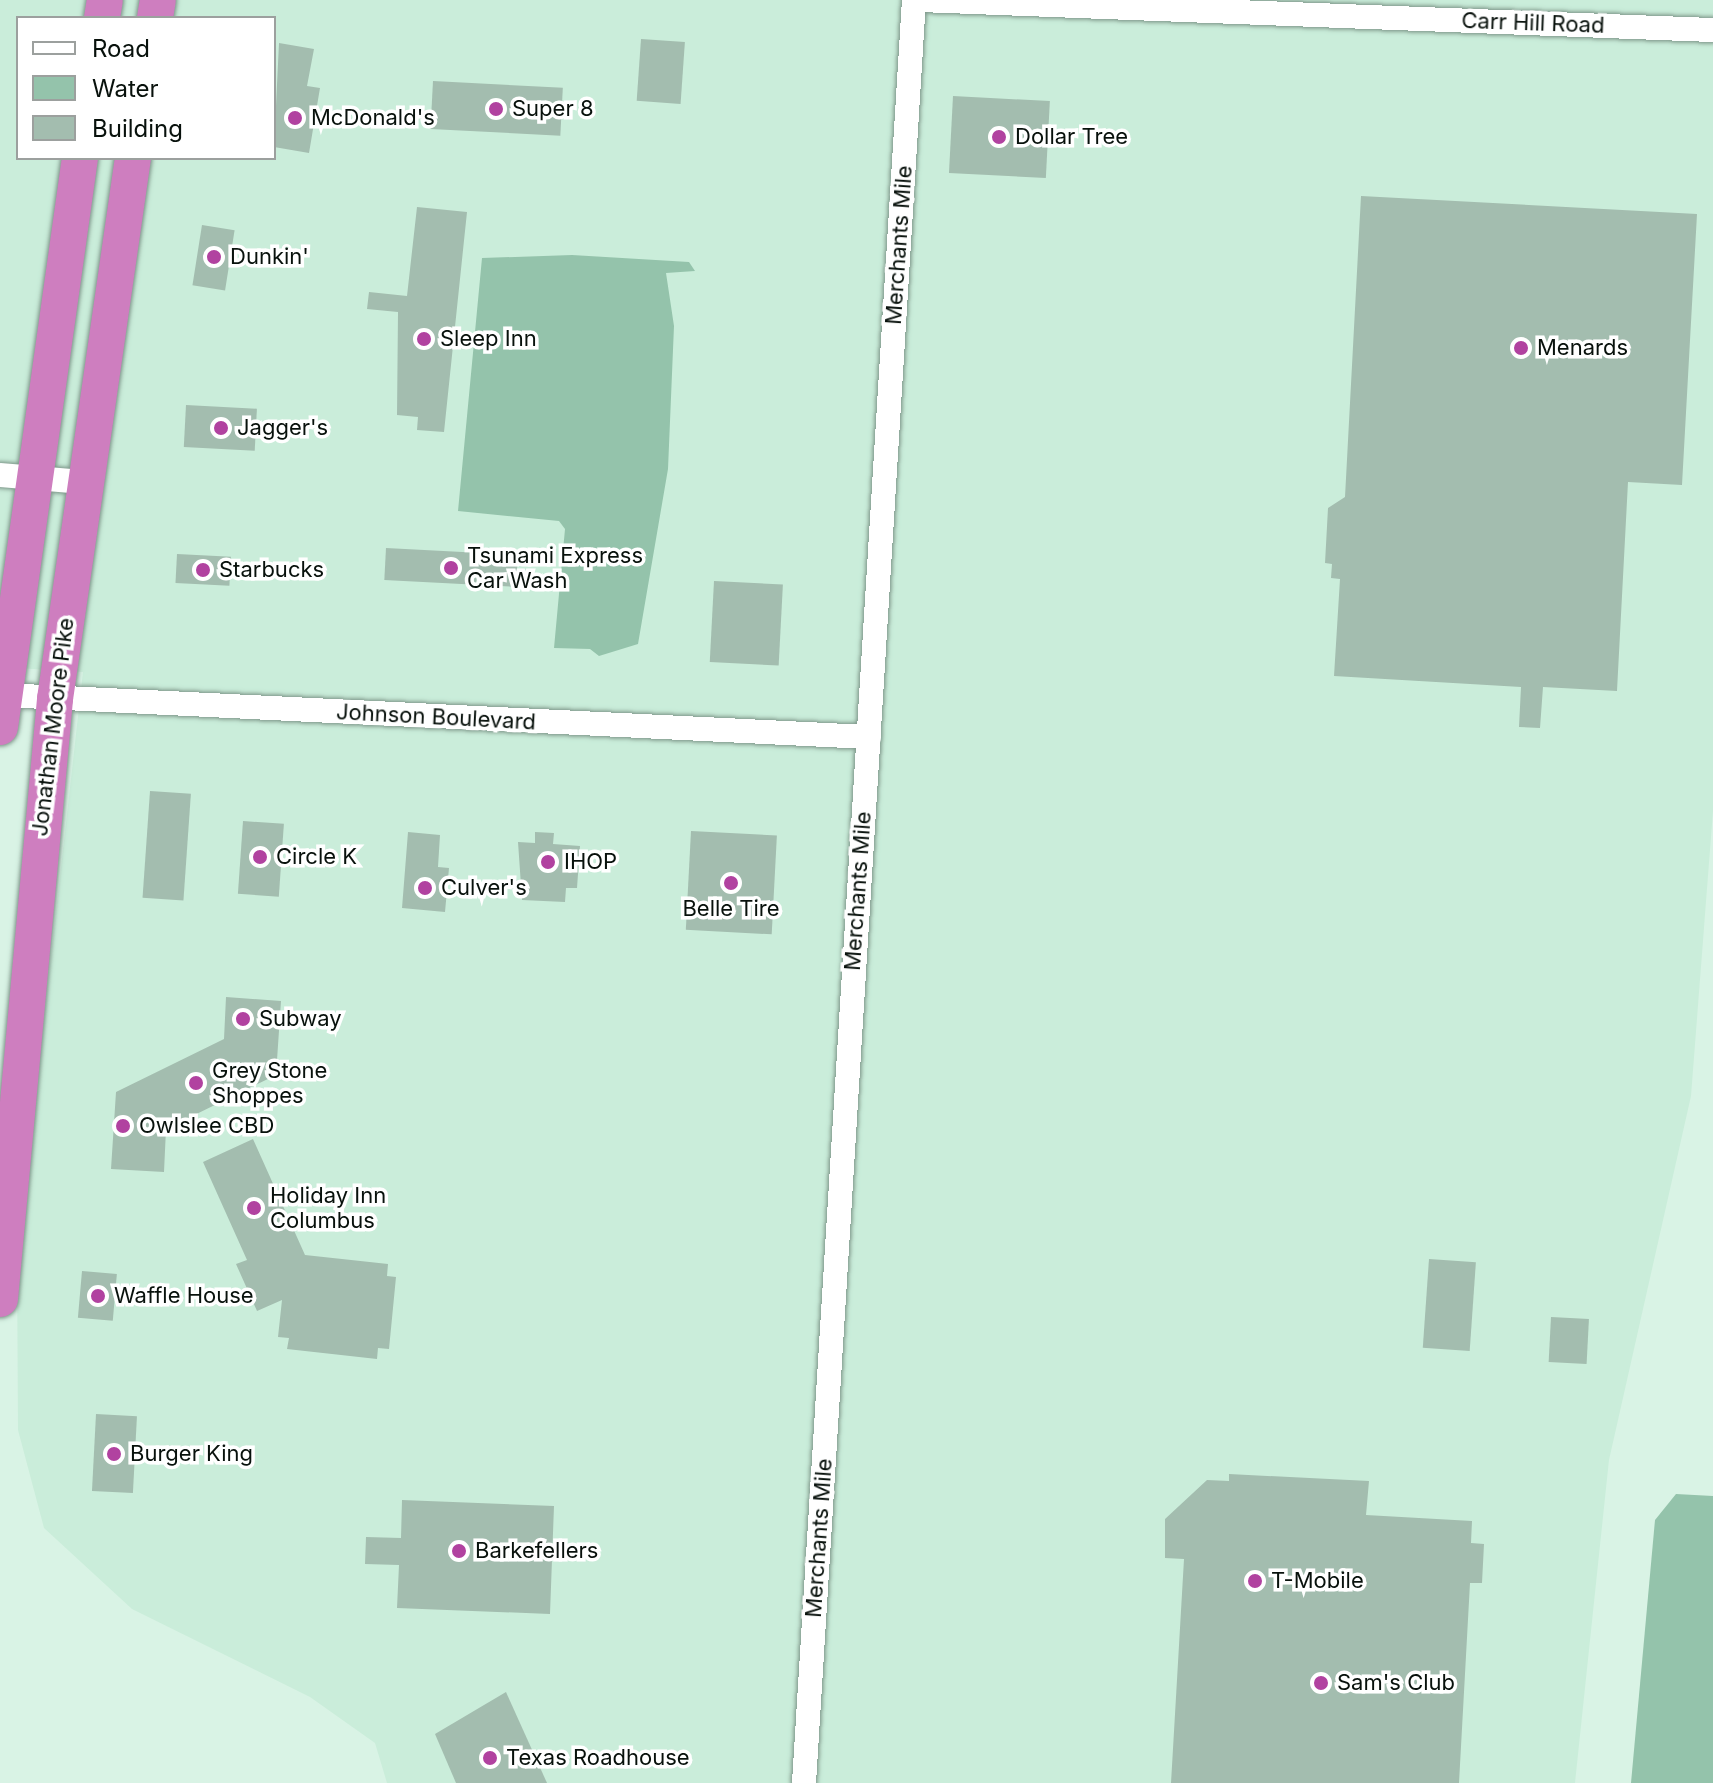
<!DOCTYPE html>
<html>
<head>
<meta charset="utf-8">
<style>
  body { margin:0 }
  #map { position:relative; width:1713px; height:1783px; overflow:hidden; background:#d9f3e5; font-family:Inter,sans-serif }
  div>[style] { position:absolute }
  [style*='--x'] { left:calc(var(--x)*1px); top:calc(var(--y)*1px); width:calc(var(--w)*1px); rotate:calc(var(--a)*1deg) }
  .built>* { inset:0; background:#caedda }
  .water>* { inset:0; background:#94c3ab }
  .building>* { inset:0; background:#a3bdaf; transform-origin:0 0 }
  .roads { filter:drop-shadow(0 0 2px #7e978a) drop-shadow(0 0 2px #7e978a) }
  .minor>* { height:24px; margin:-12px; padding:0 12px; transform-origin:12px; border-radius:12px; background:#fff }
  .highway>* { height:36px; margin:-18px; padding:0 18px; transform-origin:18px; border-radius:18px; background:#ce7ebf }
  .dots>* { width:22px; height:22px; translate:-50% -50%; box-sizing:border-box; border:4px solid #fff; border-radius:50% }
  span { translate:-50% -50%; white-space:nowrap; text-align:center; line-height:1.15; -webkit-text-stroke:7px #fff; paint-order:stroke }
  .street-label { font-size:22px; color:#08110c }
  .poi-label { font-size:22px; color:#08110c }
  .left { translate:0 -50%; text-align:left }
  .legend { position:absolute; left:16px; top:16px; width:260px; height:144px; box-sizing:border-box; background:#fff; border:2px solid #9ca09e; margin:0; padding:10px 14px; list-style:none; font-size:24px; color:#08110c }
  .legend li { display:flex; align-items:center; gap:16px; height:40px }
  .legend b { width:40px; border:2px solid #9ca09e }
</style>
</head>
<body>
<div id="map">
  <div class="built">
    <i style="clip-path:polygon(evenodd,0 0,1713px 0,1713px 811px,1691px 1096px,1609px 1460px,1575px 1783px,387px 1783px,375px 1743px,310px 1697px,132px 1609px,44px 1528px,18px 1430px,17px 1259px,83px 672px,0 667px,0 0,18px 18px,274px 18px,274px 158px,18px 158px,18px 18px)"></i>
  </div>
  <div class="water">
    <i style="clip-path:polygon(572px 255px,689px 262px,695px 271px,666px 273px,674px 326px,668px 469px,638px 644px,599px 656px,590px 649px,554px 648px,565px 529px,559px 521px,458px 511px,482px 258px)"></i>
    <i style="clip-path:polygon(1676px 1494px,1713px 1496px,1713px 1783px,1631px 1783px,1655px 1520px)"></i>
  </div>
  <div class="building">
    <i style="left:641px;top:39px;width:44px;height:62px;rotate:4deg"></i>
    <i style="clip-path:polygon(279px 43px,314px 49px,307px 86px,320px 88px,309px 153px,274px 147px)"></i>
    <i style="left:433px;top:81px;width:130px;height:48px;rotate:3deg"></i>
    <i style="left:953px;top:96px;width:97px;height:77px;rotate:3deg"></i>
    <i style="clip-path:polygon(1361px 196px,1697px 214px,1682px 485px,1628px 482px,1617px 691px,1543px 687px,1540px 728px,1519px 727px,1521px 687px,1334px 676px,1340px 579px,1331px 578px,1332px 564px,1325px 563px,1328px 508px,1345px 497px)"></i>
    <i style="clip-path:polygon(417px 207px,467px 212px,444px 432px,417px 430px,418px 417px,397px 415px,398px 312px,367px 309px,369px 292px,407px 296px)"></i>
    <i style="left:202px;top:225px;width:33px;height:61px;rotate:9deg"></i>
    <i style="left:186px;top:405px;width:71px;height:42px;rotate:3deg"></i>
    <i style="left:386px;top:548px;width:132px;height:32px;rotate:3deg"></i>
    <i style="left:177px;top:554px;width:54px;height:29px;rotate:3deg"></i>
    <i style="left:714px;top:581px;width:69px;height:81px;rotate:3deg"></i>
    <i style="left:150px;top:791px;width:41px;height:107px;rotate:4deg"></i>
    <i style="left:243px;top:821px;width:41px;height:73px;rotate:4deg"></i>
    <i style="left:691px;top:831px;width:86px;height:99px;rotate:3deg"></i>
    <i style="clip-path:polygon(408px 832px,440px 835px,438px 867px,449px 868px,445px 912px,402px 908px)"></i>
    <i style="clip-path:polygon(535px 832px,554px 833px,553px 844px,580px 846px,577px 888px,566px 888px,565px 902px,522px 900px,518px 842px,535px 843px)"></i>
    <i style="clip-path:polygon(226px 997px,281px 1001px,276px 1075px,166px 1129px,164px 1172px,111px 1169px,116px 1092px,224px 1039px)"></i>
    <i style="clip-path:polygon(253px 1139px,305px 1255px,388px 1264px,387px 1276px,396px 1277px,389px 1349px,378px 1348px,377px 1359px,287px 1349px,289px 1338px,278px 1337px,282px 1300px,257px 1311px,236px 1264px,247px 1260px,203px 1162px)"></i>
    <i style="left:1429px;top:1259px;width:47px;height:89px;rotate:4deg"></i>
    <i style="left:82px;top:1271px;width:35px;height:47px;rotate:5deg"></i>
    <i style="left:1551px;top:1317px;width:38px;height:45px;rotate:3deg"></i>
    <i style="left:96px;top:1414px;width:41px;height:77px;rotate:3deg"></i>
    <i style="clip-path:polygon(1229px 1474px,1369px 1481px,1366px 1515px,1472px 1521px,1471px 1543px,1484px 1544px,1482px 1583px,1470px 1583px,1459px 1783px,1171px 1783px,1184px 1559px,1165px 1558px,1165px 1519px,1207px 1480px,1229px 1481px)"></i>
    <i style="clip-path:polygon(402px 1500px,554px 1506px,550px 1614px,397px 1608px,399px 1565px,365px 1564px,366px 1537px,401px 1538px)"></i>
    <i style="clip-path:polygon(506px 1692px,547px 1783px,456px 1783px,435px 1734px)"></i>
  </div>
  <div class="roads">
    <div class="minor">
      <i style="--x:920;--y:0;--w:794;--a:2.17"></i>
      <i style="--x:0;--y:475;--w:83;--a:4.8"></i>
      <i style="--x:3;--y:695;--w:867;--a:2.78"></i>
      <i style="--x:804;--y:1783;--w:1786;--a:-86.47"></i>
    </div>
    <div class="highway">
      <i style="--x:102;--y:18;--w:18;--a:-81"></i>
      <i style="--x:155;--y:18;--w:18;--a:-81"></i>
      <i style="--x:0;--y:727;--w:575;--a:-82"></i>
      <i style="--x:0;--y:1299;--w:603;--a:-84.76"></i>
      <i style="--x:55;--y:699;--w:547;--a:-81.8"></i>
    </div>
  </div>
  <div class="dots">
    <i style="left:496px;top:109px;background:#b142a0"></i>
    <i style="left:295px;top:118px;background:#b142a0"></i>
    <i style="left:999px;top:137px;background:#b142a0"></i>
    <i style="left:214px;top:257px;background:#b142a0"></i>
    <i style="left:424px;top:339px;background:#b142a0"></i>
    <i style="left:1521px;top:348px;background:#b142a0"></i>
    <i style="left:221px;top:428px;background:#b142a0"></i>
    <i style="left:451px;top:568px;background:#b142a0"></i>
    <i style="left:203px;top:570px;background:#b142a0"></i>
    <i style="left:260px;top:857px;background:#b142a0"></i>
    <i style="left:548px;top:862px;background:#b142a0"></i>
    <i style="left:731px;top:883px;background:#b142a0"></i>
    <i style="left:425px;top:888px;background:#b142a0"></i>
    <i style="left:243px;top:1019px;background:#b142a0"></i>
    <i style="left:196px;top:1083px;background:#b142a0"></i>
    <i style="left:123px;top:1126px;background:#b142a0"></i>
    <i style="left:254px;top:1208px;background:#b142a0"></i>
    <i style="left:98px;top:1296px;background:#b142a0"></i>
    <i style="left:114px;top:1454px;background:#b142a0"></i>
    <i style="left:459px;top:1551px;background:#b142a0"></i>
    <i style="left:1255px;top:1581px;background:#b142a0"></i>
    <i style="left:1321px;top:1683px;background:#b142a0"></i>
    <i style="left:490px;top:1758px;background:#b142a0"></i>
  </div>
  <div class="street-label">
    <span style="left:1533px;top:23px;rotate:2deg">Carr Hill Road</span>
    <span style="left:899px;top:245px;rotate:-86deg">Merchants Mile</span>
    <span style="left:436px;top:717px;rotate:3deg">Johnson Boulevard</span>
    <span style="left:53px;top:727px;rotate:-83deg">Jonathan Moore Pike</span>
    <span style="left:858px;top:891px;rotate:-86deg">Merchants Mile</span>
    <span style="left:819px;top:1538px;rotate:-86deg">Merchants Mile</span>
  </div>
  <div class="poi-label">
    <span class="left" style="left:512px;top:109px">Super 8</span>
    <span class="left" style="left:311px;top:118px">McDonald's</span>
    <span class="left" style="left:1015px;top:137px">Dollar Tree</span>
    <span class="left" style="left:230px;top:257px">Dunkin'</span>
    <span class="left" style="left:440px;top:339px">Sleep Inn</span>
    <span class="left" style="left:1537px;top:348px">Menards</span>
    <span class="left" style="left:237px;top:428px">Jagger's</span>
    <span class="left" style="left:467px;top:568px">Tsunami Express<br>Car Wash</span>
    <span class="left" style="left:219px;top:570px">Starbucks</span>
    <span class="left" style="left:276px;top:857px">Circle K</span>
    <span class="left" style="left:564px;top:862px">IHOP</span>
    <span class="left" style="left:441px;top:888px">Culver's</span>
    <span style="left:731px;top:909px">Belle Tire</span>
    <span class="left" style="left:259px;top:1019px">Subway</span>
    <span class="left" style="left:212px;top:1083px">Grey Stone<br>Shoppes</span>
    <span class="left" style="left:139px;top:1126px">Owlslee CBD</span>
    <span class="left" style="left:270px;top:1208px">Holiday Inn<br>Columbus</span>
    <span class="left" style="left:114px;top:1296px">Waffle House</span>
    <span class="left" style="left:130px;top:1454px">Burger King</span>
    <span class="left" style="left:475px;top:1551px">Barkefellers</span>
    <span class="left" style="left:1271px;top:1581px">T-Mobile</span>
    <span class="left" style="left:1337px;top:1683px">Sam's Club</span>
    <span class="left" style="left:506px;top:1758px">Texas Roadhouse</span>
  </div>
  <ul class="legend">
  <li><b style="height:10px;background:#fff"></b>Road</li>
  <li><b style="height:22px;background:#94c3ab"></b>Water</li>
  <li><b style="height:22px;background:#a3bdaf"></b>Building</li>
  </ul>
</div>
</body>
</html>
